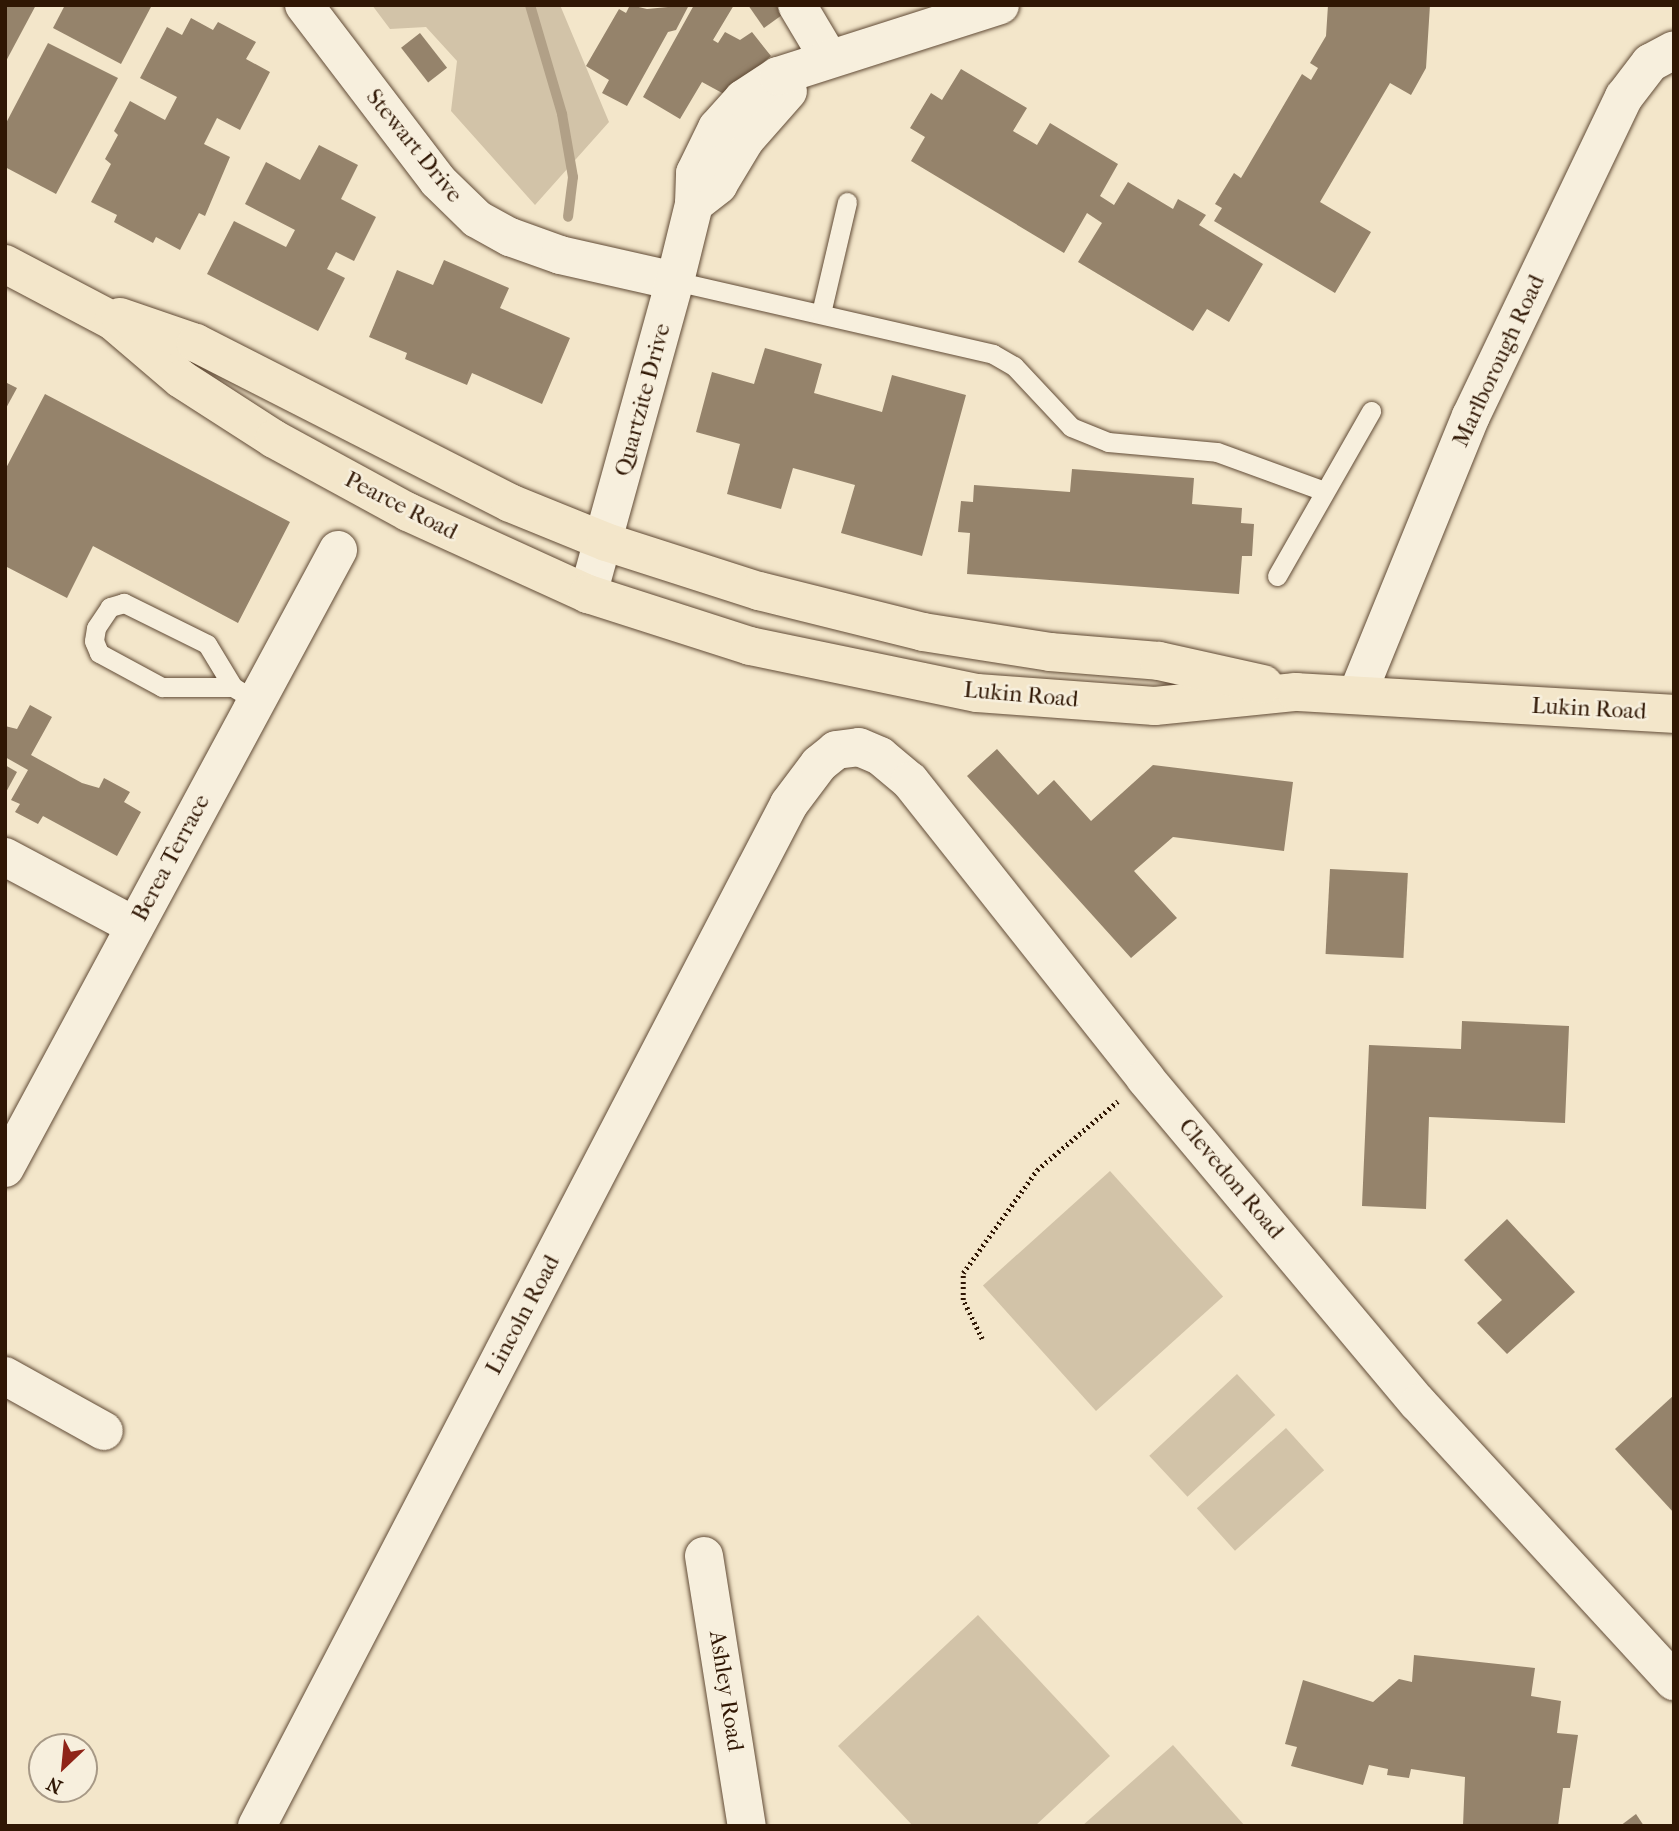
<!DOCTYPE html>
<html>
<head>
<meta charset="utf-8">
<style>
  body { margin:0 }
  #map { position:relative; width:1679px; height:1831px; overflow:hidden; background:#f3e6ca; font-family:"IM FELL French Canon",serif }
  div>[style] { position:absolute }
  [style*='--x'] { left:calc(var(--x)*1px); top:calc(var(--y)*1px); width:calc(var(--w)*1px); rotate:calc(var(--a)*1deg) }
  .green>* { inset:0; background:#d2c3a8; transform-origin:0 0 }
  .stream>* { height:10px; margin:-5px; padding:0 5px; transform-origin:5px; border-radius:5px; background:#b1a087 }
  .building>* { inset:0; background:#95836b; transform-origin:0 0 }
  .path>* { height:4.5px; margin-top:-2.25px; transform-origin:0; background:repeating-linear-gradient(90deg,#301704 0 2px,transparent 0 5.5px) }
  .roads { filter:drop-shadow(0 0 2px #614b36) drop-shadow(0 0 2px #614b36) }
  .lane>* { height:19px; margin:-9.5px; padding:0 9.5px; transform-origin:9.5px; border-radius:9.5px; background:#f7efdd }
  .street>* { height:38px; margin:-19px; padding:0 19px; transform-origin:19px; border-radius:19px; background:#f7efdd }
  .primary>* { height:38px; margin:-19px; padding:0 19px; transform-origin:19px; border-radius:19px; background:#f3e6ca }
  span { translate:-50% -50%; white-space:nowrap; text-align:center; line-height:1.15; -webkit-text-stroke:5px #f7efdd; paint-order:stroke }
  .street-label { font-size:23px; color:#301704 }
  .frame { position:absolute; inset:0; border:7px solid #301704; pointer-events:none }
  .north { position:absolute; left:28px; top:1733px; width:70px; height:70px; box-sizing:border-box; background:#f7efdd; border:2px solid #a79986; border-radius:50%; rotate:206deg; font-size:19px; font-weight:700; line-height:28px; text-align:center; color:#301704 }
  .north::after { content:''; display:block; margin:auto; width:24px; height:32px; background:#8f2418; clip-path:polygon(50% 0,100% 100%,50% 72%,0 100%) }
</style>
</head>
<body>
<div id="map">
  <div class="green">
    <i style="clip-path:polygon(372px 5px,560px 5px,609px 122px,535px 205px,451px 111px,457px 61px,426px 27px,390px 29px)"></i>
    <i style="left:1110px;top:1171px;width:169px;height:171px;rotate:48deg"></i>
    <i style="left:1237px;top:1374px;width:56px;height:120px;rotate:47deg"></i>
    <i style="left:1286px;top:1428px;width:57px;height:120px;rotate:48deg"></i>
    <i style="clip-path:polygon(978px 1615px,1110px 1756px,1035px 1826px,913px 1826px,838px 1746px)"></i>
    <i style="clip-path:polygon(1173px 1745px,1245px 1826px,1082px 1826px)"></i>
  </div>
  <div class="stream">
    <i style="--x:530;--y:5;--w:114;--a:73.6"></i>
    <i style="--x:562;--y:114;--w:64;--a:80.1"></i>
    <i style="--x:573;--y:177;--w:40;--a:97.1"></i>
  </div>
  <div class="building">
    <i style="clip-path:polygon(5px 5px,36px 5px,5px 63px)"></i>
    <i style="clip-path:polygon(65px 5px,152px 5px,121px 64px,53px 28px)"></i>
    <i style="clip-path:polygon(630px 5px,647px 9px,689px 5px,676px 30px,668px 32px,627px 106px,602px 93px,609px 80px,586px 66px,619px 9px,626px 13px)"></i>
    <i style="clip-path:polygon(694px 5px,734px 5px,713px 40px,718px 43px,725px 32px,740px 40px,752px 32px,771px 56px,734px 88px,729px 85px,724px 94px,702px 82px,680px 119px,643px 97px)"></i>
    <i style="clip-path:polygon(748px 5px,778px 5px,782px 15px,764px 28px)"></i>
    <i style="clip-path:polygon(1328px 5px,1430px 5px,1426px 68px,1411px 95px,1390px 83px,1320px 202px,1371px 232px,1335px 293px,1214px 221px,1222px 208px,1215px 204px,1234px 173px,1241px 178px,1302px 74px,1311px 80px,1318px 68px,1310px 63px,1326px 36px)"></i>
    <i style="clip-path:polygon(191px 18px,213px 30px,218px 22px,256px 42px,246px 59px,270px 72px,240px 130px,217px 118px,204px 144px,230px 157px,205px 216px,199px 213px,180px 250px,156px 237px,153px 243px,114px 222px,117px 215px,91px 202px,111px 164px,105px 159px,118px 135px,114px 131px,130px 101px,165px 120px,177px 97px,140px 78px,167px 27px,182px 35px)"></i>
    <i style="left:420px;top:33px;width:44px;height:24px;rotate:52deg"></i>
    <i style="clip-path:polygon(48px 43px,118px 78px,56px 194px,5px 167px,5px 125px)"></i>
    <i style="clip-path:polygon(961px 69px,1027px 108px,1013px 131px,1037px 145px,1050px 123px,1118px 164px,1100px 196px,1114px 205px,1128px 182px,1173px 209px,1178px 199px,1206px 215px,1199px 225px,1263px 264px,1229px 322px,1207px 309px,1193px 331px,1078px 262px,1102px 223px,1087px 213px,1064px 253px,911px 161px,925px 137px,910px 128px,931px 93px,942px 100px)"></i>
    <i style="clip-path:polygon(319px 145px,358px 165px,341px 199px,376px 217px,354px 261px,336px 252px,327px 269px,345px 278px,318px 331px,207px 274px,234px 221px,286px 247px,295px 230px,245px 204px,266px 162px,300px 180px)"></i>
    <i style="clip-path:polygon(444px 260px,509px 288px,500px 308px,570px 338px,542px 404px,472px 373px,467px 385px,405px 359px,407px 353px,369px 337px,397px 270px,433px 285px)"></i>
    <i style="clip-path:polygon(765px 348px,822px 364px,814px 393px,882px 412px,892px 375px,966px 395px,922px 556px,841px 533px,855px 485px,793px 468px,781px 509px,727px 494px,740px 444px,696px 432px,712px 372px,754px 384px)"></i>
    <i style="clip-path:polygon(5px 382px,17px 388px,5px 410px)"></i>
    <i style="clip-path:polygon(45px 394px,290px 522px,238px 623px,93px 546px,67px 598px,5px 566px,5px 470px)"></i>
    <i style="clip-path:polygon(1072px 469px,1194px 478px,1192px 504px,1242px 508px,1241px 523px,1254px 524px,1252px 556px,1242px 556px,1239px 594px,967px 574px,970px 533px,958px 532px,961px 501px,973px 502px,974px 485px,1070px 492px)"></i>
    <i style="clip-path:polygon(30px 705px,52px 717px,31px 755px,82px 783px,99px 788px,104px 778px,130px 792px,124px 802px,141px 812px,117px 856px,43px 816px,38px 824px,15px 812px,20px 804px,11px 800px,28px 770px,5px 757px,5px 726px,17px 729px)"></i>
    <i style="clip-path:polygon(997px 749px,1038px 795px,1054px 780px,1091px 821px,1153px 765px,1293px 782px,1284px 851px,1173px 837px,1134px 871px,1177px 918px,1131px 958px,967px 776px)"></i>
    <i style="clip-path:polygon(5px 765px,17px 772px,5px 794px)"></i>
    <i style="left:1330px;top:869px;width:78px;height:85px;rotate:3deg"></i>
    <i style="clip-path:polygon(1462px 1021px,1569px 1026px,1565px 1123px,1429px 1117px,1426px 1209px,1362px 1206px,1369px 1045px,1461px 1049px)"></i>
    <i style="clip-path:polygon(1507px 1219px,1575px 1292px,1507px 1354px,1477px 1323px,1502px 1300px,1464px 1260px)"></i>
    <i style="clip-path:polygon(1674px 1395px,1674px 1513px,1615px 1449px)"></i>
    <i style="clip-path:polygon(1414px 1655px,1535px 1668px,1531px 1696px,1561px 1701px,1557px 1733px,1578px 1735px,1570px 1788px,1563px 1788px,1558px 1826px,1463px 1826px,1465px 1777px,1411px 1769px,1409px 1778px,1387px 1775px,1388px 1769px,1369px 1765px,1363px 1785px,1291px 1766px,1297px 1747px,1285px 1744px,1303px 1680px,1373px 1702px,1399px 1679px,1412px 1682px)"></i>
    <i style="clip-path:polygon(1636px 1814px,1644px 1826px,1620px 1826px)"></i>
  </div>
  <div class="path">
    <i style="--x:982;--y:1339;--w:43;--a:-116"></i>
    <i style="--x:963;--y:1300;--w:27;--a:-90"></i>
    <i style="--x:963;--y:1273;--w:127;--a:-54.3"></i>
    <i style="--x:1037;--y:1170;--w:106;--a:-40.4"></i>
  </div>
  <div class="roads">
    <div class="lane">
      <i style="--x:675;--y:281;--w:326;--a:12.9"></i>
      <i style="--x:993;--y:354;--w:24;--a:30"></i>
      <i style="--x:1014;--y:366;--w:83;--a:46.9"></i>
      <i style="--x:1071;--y:427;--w:40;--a:22"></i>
      <i style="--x:1108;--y:442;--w:109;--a:5.2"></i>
      <i style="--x:1217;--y:452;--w:114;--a:20"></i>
      <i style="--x:821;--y:313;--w:114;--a:-76.8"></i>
      <i style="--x:1277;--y:576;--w:190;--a:-60.3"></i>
      <i style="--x:233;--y:687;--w:50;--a:-121.2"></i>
      <i style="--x:207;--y:644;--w:93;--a:-153.7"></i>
      <i style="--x:124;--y:603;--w:15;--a:164"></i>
      <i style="--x:110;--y:607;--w:25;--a:124"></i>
      <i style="--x:96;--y:628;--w:13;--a:99"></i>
      <i style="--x:94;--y:641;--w:13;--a:67"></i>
      <i style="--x:99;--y:653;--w:72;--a:28.4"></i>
      <i style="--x:162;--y:687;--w:71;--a:0"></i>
      <i style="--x:233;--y:687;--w:27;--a:31"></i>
    </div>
    <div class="street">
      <i style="--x:304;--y:5;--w:221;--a:52.7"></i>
      <i style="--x:438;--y:181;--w:54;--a:44.3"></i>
      <i style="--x:477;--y:219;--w:38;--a:29"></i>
      <i style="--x:510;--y:237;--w:53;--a:19.8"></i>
      <i style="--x:560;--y:255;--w:118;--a:12.7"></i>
      <i style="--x:797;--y:5;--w:61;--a:59.2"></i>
      <i style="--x:694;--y:204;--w:31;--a:-38"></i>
      <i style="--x:718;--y:185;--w:52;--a:-59"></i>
      <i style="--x:745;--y:140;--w:65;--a:-48.7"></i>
      <i style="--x:588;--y:594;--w:325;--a:-74.5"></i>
      <i style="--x:675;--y:281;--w:79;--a:-76.1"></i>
      <i style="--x:694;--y:204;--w:31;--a:-88"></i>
      <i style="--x:695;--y:173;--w:50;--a:-63.9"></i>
      <i style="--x:717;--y:128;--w:39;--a:-48"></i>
      <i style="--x:743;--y:99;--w:42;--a:-33.3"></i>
      <i style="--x:778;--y:76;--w:233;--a:-17.7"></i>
      <i style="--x:1357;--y:695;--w:301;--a:-67.8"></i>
      <i style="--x:1471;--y:416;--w:354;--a:-64.4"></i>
      <i style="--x:1624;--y:97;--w:43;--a:-52.6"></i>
      <i style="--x:1650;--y:63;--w:27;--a:-28"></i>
      <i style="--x:5;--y:857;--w:147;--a:28"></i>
      <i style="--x:5;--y:1168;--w:702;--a:-61.68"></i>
      <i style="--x:5;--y:1376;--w:113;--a:29.1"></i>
      <i style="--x:704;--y:1556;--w:273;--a:81"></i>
      <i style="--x:257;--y:1826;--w:1152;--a:-62.5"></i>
      <i style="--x:789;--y:804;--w:50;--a:-53.1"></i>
      <i style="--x:819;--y:764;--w:22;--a:-39"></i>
      <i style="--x:836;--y:750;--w:23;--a:-7"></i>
      <i style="--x:859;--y:747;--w:23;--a:23"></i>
      <i style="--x:880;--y:756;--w:39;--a:40"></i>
      <i style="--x:910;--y:781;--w:379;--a:51.6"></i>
      <i style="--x:1145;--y:1078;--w:424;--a:50"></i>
      <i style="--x:1418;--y:1403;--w:378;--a:47.4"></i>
    </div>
    <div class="primary">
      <i style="--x:5;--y:264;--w:122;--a:27.8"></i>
      <i style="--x:113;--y:321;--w:89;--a:40.5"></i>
      <i style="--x:181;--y:379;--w:111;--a:32.8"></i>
      <i style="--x:274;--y:439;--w:153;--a:28.6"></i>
      <i style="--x:408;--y:512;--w:198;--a:24.5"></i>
      <i style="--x:588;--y:594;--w:170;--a:17.8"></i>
      <i style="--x:750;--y:646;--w:232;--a:11.7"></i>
      <i style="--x:977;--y:693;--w:178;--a:4.2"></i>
      <i style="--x:1155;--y:706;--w:142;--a:-5.7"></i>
      <i style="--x:1296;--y:692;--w:379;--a:3.3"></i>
      <i style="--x:120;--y:317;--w:80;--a:18.9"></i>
      <i style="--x:196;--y:343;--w:352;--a:27"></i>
      <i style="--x:510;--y:503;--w:104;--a:22.1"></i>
      <i style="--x:606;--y:542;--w:161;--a:17.8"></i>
      <i style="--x:759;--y:591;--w:169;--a:14"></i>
      <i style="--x:923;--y:632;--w:129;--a:8.9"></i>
      <i style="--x:1050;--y:652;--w:109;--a:4.7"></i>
      <i style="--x:1159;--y:661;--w:107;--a:12.5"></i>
    </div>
  </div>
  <div class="street-label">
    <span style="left:414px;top:146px;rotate:51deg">Stewart Drive</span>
    <span style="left:1499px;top:361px;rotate:-65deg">Marlborough Road</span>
    <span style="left:643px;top:400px;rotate:-75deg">Quartzite Drive</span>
    <span style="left:401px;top:506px;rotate:27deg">Pearce Road</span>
    <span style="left:1021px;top:695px;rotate:5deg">Lukin Road</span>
    <span style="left:1589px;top:709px;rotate:3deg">Lukin Road</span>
    <span style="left:171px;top:858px;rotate:-62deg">Berea Terrace</span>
    <span style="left:1231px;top:1179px;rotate:50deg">Clevedon Road</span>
    <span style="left:523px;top:1315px;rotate:-62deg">Lincoln Road</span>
    <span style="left:726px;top:1691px;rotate:81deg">Ashley Road</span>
  </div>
  <div class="frame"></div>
  <div class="north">N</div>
</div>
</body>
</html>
